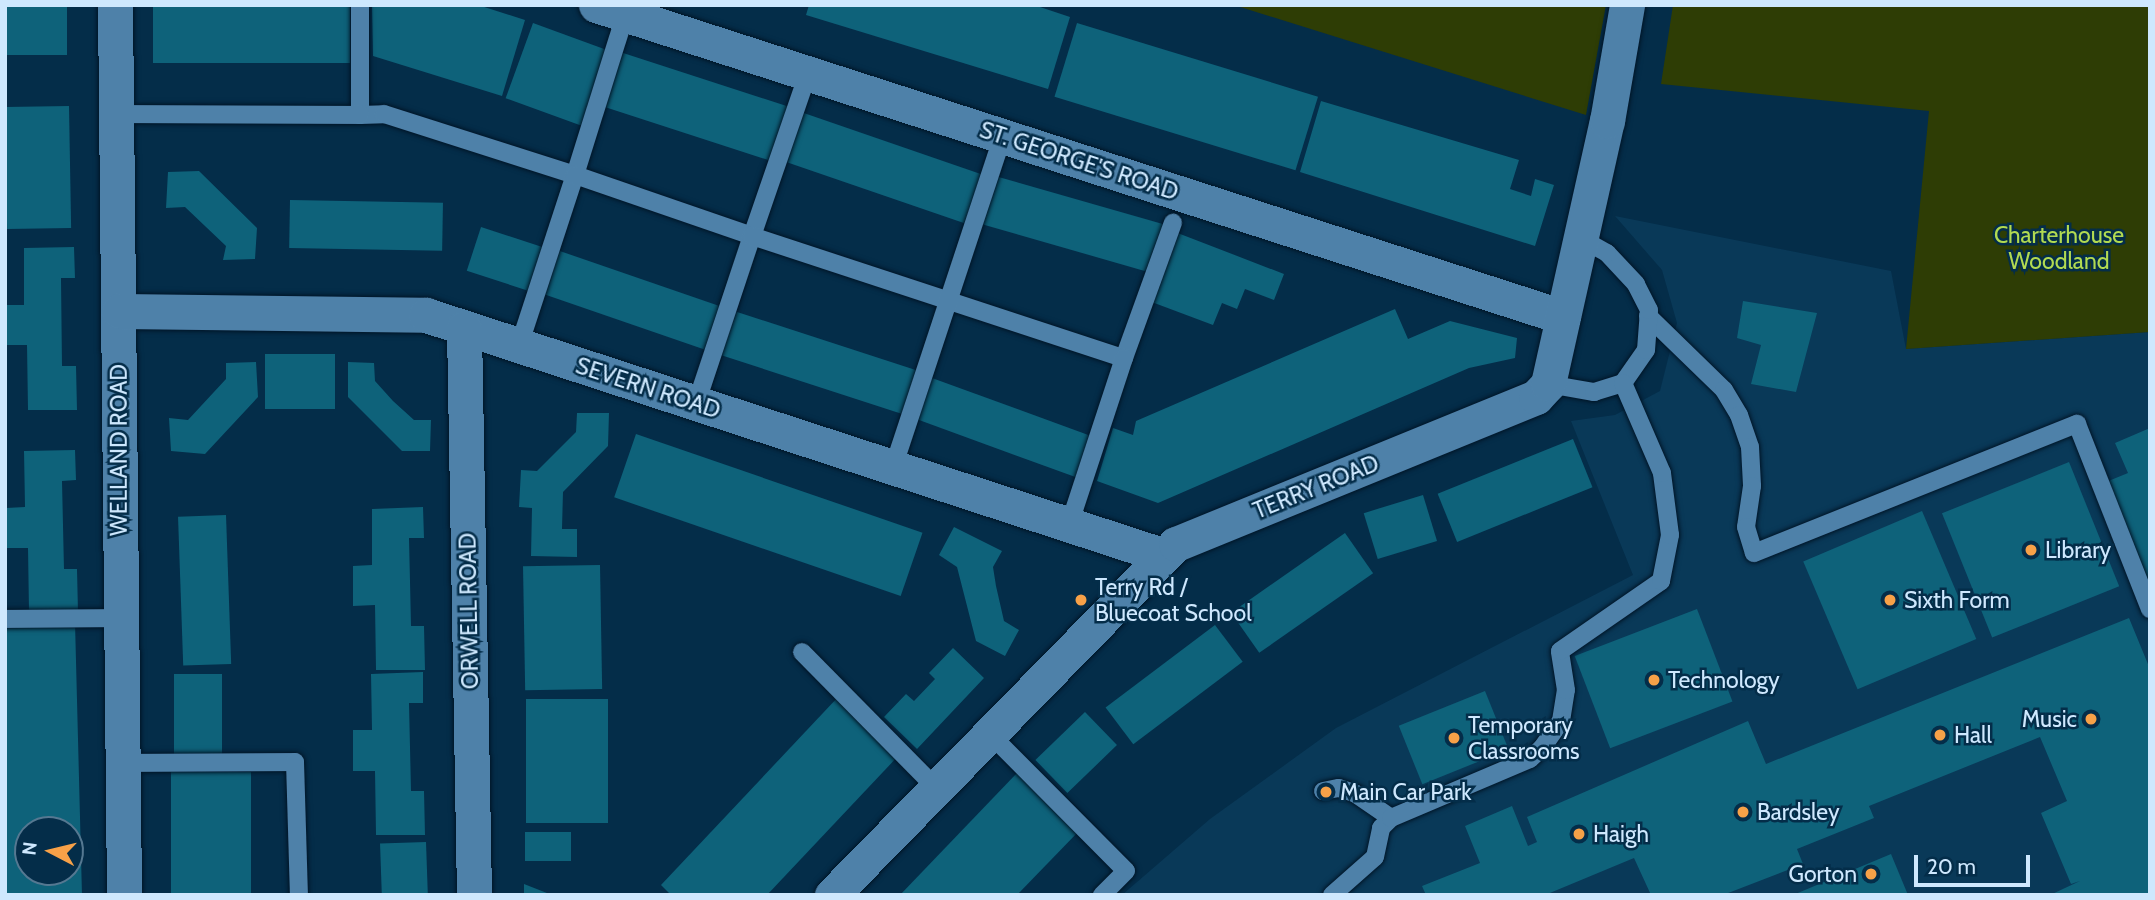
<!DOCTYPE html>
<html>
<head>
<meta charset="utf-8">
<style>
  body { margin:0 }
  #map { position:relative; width:2155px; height:900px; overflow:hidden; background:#042d49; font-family:Cabin,sans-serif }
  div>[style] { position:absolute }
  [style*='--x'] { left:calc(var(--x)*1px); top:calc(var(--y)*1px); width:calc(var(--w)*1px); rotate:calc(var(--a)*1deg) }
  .built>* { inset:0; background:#093958 }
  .green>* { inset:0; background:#2e3d05 }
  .building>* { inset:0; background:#0e627a; transform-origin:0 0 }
  .roads { filter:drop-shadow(0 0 2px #001527) drop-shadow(0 0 2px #001527) }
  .service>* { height:18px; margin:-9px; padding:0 9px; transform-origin:9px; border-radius:9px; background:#4e81a9 }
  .minor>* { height:35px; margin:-17.5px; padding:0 17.5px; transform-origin:17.5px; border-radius:17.5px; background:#4e81a9 }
  .dots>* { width:19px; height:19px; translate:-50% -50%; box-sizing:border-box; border:4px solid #042d49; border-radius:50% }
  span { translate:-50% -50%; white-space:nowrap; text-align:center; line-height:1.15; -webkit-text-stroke:5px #042d49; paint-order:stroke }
  .street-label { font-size:23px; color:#cee8fe }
  .park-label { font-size:23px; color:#b2da51 }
  .poi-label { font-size:23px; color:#cee8fe }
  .left { translate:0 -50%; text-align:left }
  .right { translate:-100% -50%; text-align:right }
  .frame { position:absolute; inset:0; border:7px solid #cee8fe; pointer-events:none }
  .north { position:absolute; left:14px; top:816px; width:70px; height:70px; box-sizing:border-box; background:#042d49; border:2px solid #557891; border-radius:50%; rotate:277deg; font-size:19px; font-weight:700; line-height:28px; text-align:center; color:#cee8fe }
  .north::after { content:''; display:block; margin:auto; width:24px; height:32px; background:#f7a148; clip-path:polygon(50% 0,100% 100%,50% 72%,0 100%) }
  .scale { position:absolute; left:1914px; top:855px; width:116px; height:32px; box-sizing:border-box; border:4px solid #cee8fe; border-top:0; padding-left:9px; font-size:21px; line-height:24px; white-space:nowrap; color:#cee8fe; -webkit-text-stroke:5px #042d49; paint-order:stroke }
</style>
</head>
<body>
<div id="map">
  <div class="built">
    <i style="clip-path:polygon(1615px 216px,1891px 271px,1906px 349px,2150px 332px,2150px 895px,1122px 895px,1210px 819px,1336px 728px,1633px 575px,1571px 421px,1615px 415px,1660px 391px,1677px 323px,1662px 270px)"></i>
  </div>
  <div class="green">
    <i style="clip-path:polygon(1234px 5px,1606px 5px,1586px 115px)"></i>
    <i style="clip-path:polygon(1673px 5px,2150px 5px,2150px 332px,1906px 349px,1929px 111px,1661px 84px)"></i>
  </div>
  <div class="building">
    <i style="left:5px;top:5px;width:62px;height:50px"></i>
    <i style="left:153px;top:5px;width:197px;height:58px"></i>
    <i style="clip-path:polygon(372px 5px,478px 5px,525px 20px,502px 96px,373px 56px)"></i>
    <i style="clip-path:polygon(809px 5px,1034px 5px,1070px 17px,1048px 89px,806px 15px)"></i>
    <i style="left:533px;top:23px;width:83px;height:80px;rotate:20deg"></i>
    <i style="left:1077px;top:23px;width:252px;height:77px;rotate:17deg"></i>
    <i style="left:617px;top:51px;width:184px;height:57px;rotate:18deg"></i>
    <i style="clip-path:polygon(1321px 101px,1519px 160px,1510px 189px,1531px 196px,1535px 179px,1554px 185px,1535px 246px,1300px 172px)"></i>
    <i style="left:69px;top:106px;width:122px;height:64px;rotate:89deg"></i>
    <i style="left:798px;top:111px;width:194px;height:52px;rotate:19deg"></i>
    <i style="clip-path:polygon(199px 171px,257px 228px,255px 259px,223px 260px,226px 246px,185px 207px,166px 208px,168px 172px)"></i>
    <i style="left:995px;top:176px;width:179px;height:50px;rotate:16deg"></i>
    <i style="left:290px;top:200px;width:153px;height:48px;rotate:1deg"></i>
    <i style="left:481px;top:227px;width:66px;height:46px;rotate:18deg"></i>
    <i style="clip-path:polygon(1175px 232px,1284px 274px,1274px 300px,1245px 289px,1237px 309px,1222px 303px,1213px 325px,1149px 301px)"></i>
    <i style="clip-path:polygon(74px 247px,75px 278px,61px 278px,62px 366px,76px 366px,77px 410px,28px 410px,27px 345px,5px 345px,5px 305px,24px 305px,24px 248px)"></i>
    <i style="left:554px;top:249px;width:178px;height:46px;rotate:19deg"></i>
    <i style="clip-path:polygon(1743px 301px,1817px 313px,1796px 392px,1751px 384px,1761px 345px,1737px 338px)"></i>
    <i style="clip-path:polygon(1395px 309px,1408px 339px,1450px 321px,1517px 338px,1515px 358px,1469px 368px,1158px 503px,1097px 481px,1113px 428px,1133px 435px,1136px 421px)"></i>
    <i style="left:731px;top:310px;width:199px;height:46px;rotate:18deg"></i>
    <i style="left:265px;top:354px;width:70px;height:55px"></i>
    <i style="clip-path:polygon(256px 362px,258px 397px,205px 454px,171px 451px,169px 418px,188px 420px,226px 379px,226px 363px)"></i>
    <i style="clip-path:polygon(348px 362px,374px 363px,375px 381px,393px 401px,414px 420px,431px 420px,430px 451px,402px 451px,348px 397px)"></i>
    <i style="left:932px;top:378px;width:170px;height:44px;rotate:20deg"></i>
    <i style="clip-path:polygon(577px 413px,609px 413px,608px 446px,563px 492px,562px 529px,577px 529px,577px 557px,531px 556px,532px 508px,519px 507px,521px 470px,537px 471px,576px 432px)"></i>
    <i style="clip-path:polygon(2150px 428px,2150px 586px,2106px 482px,2128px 473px,2115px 443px)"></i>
    <i style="left:636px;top:434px;width:303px;height:67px;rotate:19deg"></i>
    <i style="left:1573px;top:439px;width:52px;height:146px;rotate:68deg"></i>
    <i style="clip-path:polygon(75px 450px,76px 480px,62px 481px,64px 569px,77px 569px,78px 612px,29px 612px,28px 548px,6px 548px,6px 508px,25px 507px,24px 451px)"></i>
    <i style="left:2069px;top:462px;width:134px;height:137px;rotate:68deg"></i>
    <i style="left:1423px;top:495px;width:48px;height:62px;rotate:73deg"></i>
    <i style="clip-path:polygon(423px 507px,424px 538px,409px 538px,410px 581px,411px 626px,424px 626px,425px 670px,376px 670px,375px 605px,353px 606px,353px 566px,372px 565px,372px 509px)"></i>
    <i style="left:1922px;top:511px;width:139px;height:129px;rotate:67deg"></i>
    <i style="left:226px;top:515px;width:149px;height:48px;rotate:88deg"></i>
    <i style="clip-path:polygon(954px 527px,1002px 551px,993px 567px,996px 586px,1004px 621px,1019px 630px,1005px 656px,976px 641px,957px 567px,939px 555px)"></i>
    <i style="left:1345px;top:533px;width:49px;height:139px;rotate:55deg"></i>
    <i style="left:600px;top:565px;width:124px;height:77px;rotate:89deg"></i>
    <i style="left:1697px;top:609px;width:99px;height:131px;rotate:69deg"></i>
    <i style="clip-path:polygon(2129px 618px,2150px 669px,2150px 895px,2050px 895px,2080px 881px,2071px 884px,2041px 813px,2067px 801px,2040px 737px,1869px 806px,1874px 818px,1797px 849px,1803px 864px,1723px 895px,1651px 895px,1634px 858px,1545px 895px,1426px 895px,1422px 886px,1480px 863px,1465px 826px,1512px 806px,1528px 846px,1537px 842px,1527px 817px,1748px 721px,1766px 764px)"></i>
    <i style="clip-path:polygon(evenodd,75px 622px,82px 895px,5px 895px,5px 623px,75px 622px,28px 830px,70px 830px,70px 872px,28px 872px,28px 830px)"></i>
    <i style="left:1215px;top:625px;width:46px;height:137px;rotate:53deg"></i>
    <i style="clip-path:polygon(953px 648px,984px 678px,917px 749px,884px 717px,906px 694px,914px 701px,935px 679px,929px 673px)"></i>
    <i style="clip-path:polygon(423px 672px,423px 703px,409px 703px,411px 791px,424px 791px,425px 835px,376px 835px,375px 771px,353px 771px,353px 730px,372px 730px,371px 674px)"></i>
    <i style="left:174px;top:674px;width:48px;height:85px"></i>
    <i style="left:1485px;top:691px;width:63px;height:93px;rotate:68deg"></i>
    <i style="clip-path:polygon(839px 696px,900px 754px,767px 895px,671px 895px,661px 885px)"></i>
    <i style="left:526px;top:699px;width:82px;height:124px"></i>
    <i style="left:1085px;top:712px;width:46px;height:69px;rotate:46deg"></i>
    <i style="left:251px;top:772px;width:123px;height:80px;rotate:90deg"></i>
    <i style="clip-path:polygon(1017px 773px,1078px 832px,1017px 895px,900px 895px)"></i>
    <i style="left:571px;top:832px;width:29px;height:46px;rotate:90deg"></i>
    <i style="left:426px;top:842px;width:53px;height:46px;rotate:88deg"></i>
    <i style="clip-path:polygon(1891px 854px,1908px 895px,1793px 895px)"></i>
    <i style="clip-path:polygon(524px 884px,552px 895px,524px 895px)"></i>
  </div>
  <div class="roads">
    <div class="service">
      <i style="--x:360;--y:5;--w:110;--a:90"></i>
      <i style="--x:360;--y:115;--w:24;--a:-2"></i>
      <i style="--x:384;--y:114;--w:201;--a:17.7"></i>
      <i style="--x:575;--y:175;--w:168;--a:-72.6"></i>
      <i style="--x:116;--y:114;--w:244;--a:0.2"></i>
      <i style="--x:1648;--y:316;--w:106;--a:44.2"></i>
      <i style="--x:1724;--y:390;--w:29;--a:59"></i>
      <i style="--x:1739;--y:415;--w:34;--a:71"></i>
      <i style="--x:1750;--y:447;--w:39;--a:87"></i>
      <i style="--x:1752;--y:486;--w:41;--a:98.3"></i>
      <i style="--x:1746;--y:527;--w:27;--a:73"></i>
      <i style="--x:1754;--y:553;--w:348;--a:-21.8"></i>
      <i style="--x:2077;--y:424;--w:199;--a:68.5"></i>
      <i style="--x:519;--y:346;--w:180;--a:-71.9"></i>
      <i style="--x:575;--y:175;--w:187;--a:19"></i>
      <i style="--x:752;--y:236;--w:172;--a:-71"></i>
      <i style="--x:1124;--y:358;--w:144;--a:-70.1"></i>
      <i style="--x:1548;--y:384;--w:47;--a:9.9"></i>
      <i style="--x:1594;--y:392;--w:30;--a:-17"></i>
      <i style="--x:1623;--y:383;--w:40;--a:-55.1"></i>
      <i style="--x:1646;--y:350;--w:40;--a:-85.7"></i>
      <i style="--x:1649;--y:310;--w:29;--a:-117"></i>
      <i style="--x:1636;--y:284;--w:42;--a:-133.1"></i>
      <i style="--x:1607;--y:253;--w:31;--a:-151"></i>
      <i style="--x:696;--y:404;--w:177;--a:-71.6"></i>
      <i style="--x:752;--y:236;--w:391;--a:18.2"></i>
      <i style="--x:1124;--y:358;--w:176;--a:108.2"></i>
      <i style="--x:893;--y:468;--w:350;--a:-71.7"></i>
      <i style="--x:5;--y:619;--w:115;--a:-0.5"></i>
      <i style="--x:802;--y:652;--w:191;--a:45.4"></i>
      <i style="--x:989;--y:733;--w:194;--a:45.2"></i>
      <i style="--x:1126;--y:871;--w:34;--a:135"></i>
      <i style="--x:122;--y:763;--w:173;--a:-0.3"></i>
      <i style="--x:295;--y:762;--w:133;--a:88.3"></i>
      <i style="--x:1323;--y:791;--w:16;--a:-11"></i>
      <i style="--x:1339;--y:788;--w:18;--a:19"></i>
      <i style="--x:1356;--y:794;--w:42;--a:34.4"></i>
      <i style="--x:1332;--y:895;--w:57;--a:-41.5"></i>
      <i style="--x:1375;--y:857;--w:30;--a:-78"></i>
      <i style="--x:1381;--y:828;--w:14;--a:-45"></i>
      <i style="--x:1391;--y:818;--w:151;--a:-23"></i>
      <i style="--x:1530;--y:759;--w:16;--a:-43"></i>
      <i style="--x:1542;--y:748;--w:33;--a:-55"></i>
      <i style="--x:1561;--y:721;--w:31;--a:-81"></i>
      <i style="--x:1566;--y:690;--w:39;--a:-99"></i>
      <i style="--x:1560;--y:651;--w:123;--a:-34.7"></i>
      <i style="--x:1661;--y:581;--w:47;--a:-78.9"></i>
      <i style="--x:1670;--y:535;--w:63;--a:-97.4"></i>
      <i style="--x:1662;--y:473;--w:98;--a:-113.4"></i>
    </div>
    <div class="minor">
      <i style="--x:115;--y:5;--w:890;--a:89.42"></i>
      <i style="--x:596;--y:5;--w:1016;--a:17.88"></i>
      <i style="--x:119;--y:311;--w:307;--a:0.7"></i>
      <i style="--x:426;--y:315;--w:774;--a:18.06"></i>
      <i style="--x:464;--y:328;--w:567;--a:88.99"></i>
      <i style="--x:832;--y:895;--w:491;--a:-45.6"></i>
      <i style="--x:1176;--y:544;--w:389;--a:-22.2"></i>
      <i style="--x:1536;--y:397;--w:18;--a:-47"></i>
      <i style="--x:1548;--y:384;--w:270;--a:-77.4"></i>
      <i style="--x:1607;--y:121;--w:118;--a:-80.2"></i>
    </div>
  </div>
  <div class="dots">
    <i style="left:2031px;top:550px;background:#f7a148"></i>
    <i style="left:1081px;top:600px;background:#f7a148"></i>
    <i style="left:1890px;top:600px;background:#f7a148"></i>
    <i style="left:1654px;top:680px;background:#f7a148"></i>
    <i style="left:2091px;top:719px;background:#f7a148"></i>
    <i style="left:1940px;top:735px;background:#f7a148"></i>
    <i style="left:1454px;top:738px;background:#f7a148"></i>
    <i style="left:1326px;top:792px;background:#f7a148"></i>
    <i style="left:1743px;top:812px;background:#f7a148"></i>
    <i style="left:1579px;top:834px;background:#f7a148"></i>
    <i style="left:1871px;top:874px;background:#f7a148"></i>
  </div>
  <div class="street-label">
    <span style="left:1079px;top:161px;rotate:18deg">ST. GEORGE'S ROAD</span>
    <span style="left:648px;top:388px;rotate:18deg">SEVERN ROAD</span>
    <span style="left:119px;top:450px;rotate:-90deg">WELLAND ROAD</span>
    <span style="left:1316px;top:487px;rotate:-22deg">TERRY ROAD</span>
    <span style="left:469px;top:611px;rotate:-91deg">ORWELL ROAD</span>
  </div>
  <div class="park-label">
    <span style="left:2059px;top:248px">Charterhouse<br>Woodland</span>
  </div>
  <div class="poi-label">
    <span class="left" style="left:2045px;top:550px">Library</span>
    <span class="left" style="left:1095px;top:600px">Terry Rd /<br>Bluecoat School</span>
    <span class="left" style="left:1904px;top:600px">Sixth Form</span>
    <span class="left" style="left:1668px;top:680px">Technology</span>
    <span class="right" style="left:2077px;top:719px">Music</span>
    <span class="left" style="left:1468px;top:738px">Temporary<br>Classrooms</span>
    <span class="left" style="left:1954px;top:735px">Hall</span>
    <span class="left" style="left:1340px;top:792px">Main Car Park</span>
    <span class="left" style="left:1757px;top:812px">Bardsley</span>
    <span class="left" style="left:1593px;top:834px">Haigh</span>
    <span class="right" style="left:1857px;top:874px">Gorton</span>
  </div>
  <div class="frame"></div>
  <div class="north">N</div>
  <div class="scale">20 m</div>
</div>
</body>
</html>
